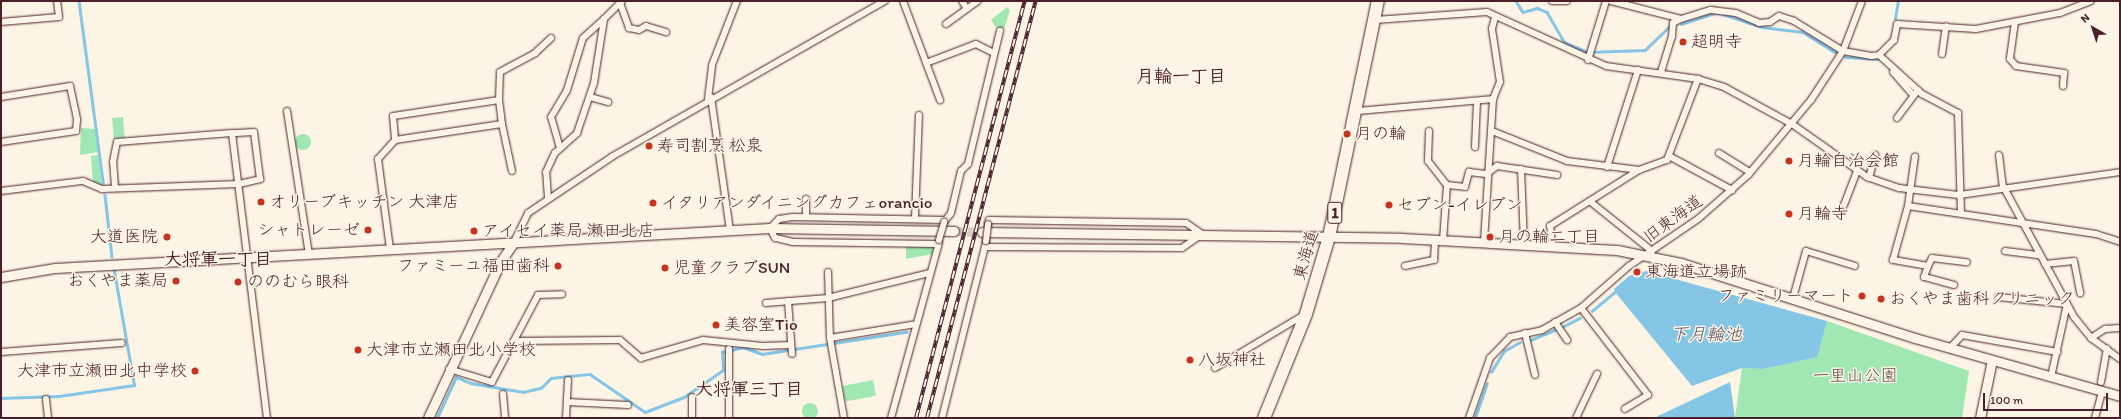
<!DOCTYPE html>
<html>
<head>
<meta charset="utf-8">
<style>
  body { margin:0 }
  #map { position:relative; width:2121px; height:419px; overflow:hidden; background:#fcf5e5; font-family:Itim,"Klee One",sans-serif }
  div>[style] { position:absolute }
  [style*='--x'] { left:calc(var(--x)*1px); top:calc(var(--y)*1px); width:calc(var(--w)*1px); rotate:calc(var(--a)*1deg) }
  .green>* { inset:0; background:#a1e7b3; transform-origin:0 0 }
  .round { border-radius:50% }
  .water>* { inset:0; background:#85c5e5 }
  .stream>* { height:2.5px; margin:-1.25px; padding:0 1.25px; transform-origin:1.25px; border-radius:1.25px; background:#85c5e5 }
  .secondary-tunnel>* { height:9px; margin-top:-4.5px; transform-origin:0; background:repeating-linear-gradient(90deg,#d8cac0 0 9px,transparent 0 13.5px) }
  .roads { filter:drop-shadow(0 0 1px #4a1f2b) drop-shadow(0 0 1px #4a1f2b) }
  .street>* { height:6px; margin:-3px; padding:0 3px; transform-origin:3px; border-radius:3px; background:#fcf5e5 }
  .secondary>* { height:9px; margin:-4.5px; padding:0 4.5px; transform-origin:4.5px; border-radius:4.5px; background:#fcf5e5 }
  .highway>* { height:12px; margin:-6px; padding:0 6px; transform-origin:6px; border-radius:6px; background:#fcf5e5 }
  .rail>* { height:4px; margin-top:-2px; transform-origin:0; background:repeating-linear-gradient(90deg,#fcf5e5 0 8px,#4a1f2b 0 16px); box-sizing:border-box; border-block:1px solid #4a1f2b }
  .bridges { filter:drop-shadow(0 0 1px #4a1f2b) drop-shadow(0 0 1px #4a1f2b) }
  .street-bridge>* { height:6px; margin:-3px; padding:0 3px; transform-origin:3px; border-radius:3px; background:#fcf5e5 }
  .dots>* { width:11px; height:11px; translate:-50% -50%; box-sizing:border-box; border:2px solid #fcf5e5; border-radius:50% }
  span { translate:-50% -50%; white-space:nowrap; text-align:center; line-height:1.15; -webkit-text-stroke:3px #fcf5e5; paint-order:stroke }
  .shield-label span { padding:1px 3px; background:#fcf5e5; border:1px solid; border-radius:3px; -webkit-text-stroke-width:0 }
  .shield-label { font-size:16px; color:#4a1f2b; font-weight:700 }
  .poi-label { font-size:17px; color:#4a1f2b }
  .left { translate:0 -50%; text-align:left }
  .right { translate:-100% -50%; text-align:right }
  .street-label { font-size:17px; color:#4a1f2b }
  .park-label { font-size:17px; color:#60514d }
  .neighbourhood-label { font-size:18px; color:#4a1f2b; font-weight:700 }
  .water-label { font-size:18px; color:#5c5163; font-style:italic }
  .frame { position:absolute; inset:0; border:2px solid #4a1f2b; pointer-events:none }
  .north { position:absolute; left:2073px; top:8px; width:40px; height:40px; -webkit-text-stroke:3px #fcf5e5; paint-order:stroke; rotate:321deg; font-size:11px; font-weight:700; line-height:16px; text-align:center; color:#4a1f2b }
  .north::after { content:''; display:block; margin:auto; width:14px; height:18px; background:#4a1f2b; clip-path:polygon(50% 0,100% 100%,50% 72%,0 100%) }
  .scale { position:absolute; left:1983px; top:393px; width:125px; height:18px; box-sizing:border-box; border:2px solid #4a1f2b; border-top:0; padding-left:5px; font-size:12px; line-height:14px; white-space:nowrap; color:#4a1f2b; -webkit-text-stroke:3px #fcf5e5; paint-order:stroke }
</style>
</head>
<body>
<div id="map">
  <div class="green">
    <i style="clip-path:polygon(1007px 7px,1010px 10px,1004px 29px,996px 27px,991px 20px)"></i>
    <i style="left:123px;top:117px;width:21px;height:11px;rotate:85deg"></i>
    <i style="clip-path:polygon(81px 128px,95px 129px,98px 152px,80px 155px)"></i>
    <i class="round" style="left:295px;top:134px;width:16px;height:16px"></i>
    <i style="clip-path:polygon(98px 155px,102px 186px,93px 183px,91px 156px)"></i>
    <i style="clip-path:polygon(906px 244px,934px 245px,933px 254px,906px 259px)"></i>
    <i style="clip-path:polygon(1827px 321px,1969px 371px,1962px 418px,1735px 418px,1742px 368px,1763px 369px,1816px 357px)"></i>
    <i style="left:873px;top:380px;width:16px;height:31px;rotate:79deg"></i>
    <i class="round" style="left:802px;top:403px;width:16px;height:16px"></i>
  </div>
  <div class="water">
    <i style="clip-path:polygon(1646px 271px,1827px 321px,1817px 357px,1763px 369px,1742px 368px,1692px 386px,1615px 292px,1614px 289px,1629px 276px)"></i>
    <i style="clip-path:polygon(1730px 382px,1735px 418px,1656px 418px,1658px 416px)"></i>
  </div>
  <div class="stream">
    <i style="--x:79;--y:1;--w:183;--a:82.4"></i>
    <i style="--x:1516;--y:1;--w:13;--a:58"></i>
    <i style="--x:1523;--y:12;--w:15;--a:-16"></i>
    <i style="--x:1537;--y:8;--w:11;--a:22"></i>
    <i style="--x:1547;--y:12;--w:34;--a:60"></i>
    <i style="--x:1564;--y:42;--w:25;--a:23"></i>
    <i style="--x:1587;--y:52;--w:58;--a:-2"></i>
    <i style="--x:1645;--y:50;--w:35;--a:-44"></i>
    <i style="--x:1895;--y:19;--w:18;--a:-81"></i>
    <i style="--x:1681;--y:24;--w:33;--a:-18"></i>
    <i style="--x:1712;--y:14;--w:11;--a:0"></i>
    <i style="--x:1723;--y:14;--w:41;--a:18.4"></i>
    <i style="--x:1762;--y:27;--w:41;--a:7"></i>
    <i style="--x:1803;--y:32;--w:38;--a:32"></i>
    <i style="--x:1845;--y:57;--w:33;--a:3"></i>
    <i style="--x:105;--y:195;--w:62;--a:83.6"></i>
    <i style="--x:1592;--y:311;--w:30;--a:-40"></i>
    <i style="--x:1562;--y:327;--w:20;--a:-27"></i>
    <i style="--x:1531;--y:340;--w:26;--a:-23"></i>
    <i style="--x:1491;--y:372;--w:25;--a:-58"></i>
    <i style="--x:1504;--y:351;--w:18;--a:-29"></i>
    <i style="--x:1;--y:398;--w:58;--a:-2"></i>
    <i style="--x:59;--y:396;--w:76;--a:-8.3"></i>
    <i style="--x:134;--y:385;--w:116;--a:-100"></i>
    <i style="--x:437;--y:418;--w:45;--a:-65.1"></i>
    <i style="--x:456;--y:377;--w:16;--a:22"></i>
    <i style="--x:471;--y:383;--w:53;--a:9.8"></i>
    <i style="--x:523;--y:392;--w:18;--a:-13"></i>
    <i style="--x:541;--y:388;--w:14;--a:-45"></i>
    <i style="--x:551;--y:378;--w:39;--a:-6"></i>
    <i style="--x:590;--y:374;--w:67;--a:34.6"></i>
    <i style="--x:645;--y:412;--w:42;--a:-21"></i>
    <i style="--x:684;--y:397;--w:47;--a:-34.7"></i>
    <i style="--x:723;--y:370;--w:18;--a:-93"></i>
    <i style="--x:722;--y:352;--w:22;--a:-13"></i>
    <i style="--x:743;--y:347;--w:20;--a:20"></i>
    <i style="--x:762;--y:354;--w:146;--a:-8.7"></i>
    <i style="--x:1475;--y:418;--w:36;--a:-71"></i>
  </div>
  <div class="secondary-tunnel">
    <i style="--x:954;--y:231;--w:28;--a:2"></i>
  </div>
  <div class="roads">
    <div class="street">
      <i style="--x:903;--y:1;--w:106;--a:69.5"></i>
      <i style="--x:962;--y:1;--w:9;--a:58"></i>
      <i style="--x:1552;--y:1;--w:15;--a:0"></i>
      <i style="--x:1611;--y:1;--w:72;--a:14.4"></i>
      <i style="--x:1681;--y:19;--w:31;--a:-17"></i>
      <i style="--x:1711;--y:10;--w:25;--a:7"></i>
      <i style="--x:1736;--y:13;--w:25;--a:23"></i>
      <i style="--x:1759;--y:23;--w:11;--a:-5"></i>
      <i style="--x:1770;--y:22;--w:11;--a:-34"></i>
      <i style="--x:1779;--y:16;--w:16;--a:18"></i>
      <i style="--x:1794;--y:21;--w:57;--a:31.5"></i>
      <i style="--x:1843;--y:51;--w:29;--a:10"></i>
      <i style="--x:1872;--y:56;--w:7;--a:-8"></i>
      <i style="--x:1879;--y:55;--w:21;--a:-45"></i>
      <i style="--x:1894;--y:40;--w:16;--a:-79"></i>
      <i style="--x:1897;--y:24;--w:79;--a:3.6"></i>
      <i style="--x:1976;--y:29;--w:86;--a:-10.8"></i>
      <i style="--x:2060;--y:13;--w:33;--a:-21"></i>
      <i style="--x:620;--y:3;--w:27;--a:70"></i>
      <i style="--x:629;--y:28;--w:10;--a:11"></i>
      <i style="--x:639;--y:30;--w:8;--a:-30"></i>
      <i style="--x:646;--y:26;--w:21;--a:17"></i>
      <i style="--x:1375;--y:20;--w:112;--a:-4.1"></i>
      <i style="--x:1487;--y:12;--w:131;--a:24.4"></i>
      <i style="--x:1606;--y:66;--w:93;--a:8"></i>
      <i style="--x:1698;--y:79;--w:27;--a:17"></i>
      <i style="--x:1724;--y:87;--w:77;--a:28.6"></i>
      <i style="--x:1792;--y:124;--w:92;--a:35.2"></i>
      <i style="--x:1867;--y:177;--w:34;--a:19"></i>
      <i style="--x:1899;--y:188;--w:60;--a:6.7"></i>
      <i style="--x:1959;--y:195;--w:163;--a:-8.1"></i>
      <i style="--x:1;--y:22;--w:58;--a:-4.9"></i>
      <i style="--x:59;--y:17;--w:16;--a:-97"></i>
      <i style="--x:2015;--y:22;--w:37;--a:98"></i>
      <i style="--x:2010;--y:59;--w:9;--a:49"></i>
      <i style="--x:2016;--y:66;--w:49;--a:8.3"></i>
      <i style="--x:2064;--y:73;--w:13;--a:94"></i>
      <i style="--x:946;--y:24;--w:39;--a:-36"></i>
      <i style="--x:1942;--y:54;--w:28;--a:-82"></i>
      <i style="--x:1879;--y:55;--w:58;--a:42.2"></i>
      <i style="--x:1922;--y:94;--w:41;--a:27.8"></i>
      <i style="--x:1958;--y:113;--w:99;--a:88.3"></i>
      <i style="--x:1588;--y:60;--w:62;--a:-73"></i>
      <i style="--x:926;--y:63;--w:53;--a:-20.8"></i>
      <i style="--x:976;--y:44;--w:18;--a:27"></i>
      <i style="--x:1661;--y:72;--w:37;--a:-73"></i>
      <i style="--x:1672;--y:37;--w:14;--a:-86"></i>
      <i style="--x:1673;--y:23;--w:9;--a:-27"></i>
      <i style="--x:1893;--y:72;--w:29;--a:49"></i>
      <i style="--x:1;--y:97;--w:70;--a:-9.1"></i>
      <i style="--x:70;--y:86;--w:35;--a:78"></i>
      <i style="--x:77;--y:120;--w:11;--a:95"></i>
      <i style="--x:76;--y:131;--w:76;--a:171.7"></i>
      <i style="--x:590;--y:97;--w:19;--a:16"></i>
      <i style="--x:711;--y:97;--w:134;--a:81.9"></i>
      <i style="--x:708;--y:99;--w:34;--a:-83"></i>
      <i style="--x:712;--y:65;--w:69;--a:-68.7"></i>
      <i style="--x:499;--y:100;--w:28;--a:-88"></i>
      <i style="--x:500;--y:72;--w:40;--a:-28"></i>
      <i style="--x:535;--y:53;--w:22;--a:-43"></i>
      <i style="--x:287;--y:111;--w:145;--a:81.3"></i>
      <i style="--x:1358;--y:111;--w:136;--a:-5.1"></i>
      <i style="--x:1897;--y:118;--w:35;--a:-53"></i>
      <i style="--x:502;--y:124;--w:48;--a:78"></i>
      <i style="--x:1429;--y:131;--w:30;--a:92"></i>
      <i style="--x:1428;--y:161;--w:31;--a:52"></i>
      <i style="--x:1492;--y:131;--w:81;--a:21.8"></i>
      <i style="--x:1567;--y:161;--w:73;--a:7.1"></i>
      <i style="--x:1475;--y:147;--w:46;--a:-87.5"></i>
      <i style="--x:560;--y:148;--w:32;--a:-106"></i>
      <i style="--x:551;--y:117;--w:31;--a:-59"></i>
      <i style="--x:567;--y:90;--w:54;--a:-72.9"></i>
      <i style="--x:583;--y:38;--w:28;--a:-42"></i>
      <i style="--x:1719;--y:153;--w:36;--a:32"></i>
      <i style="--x:1999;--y:155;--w:31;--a:83"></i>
      <i style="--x:2003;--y:186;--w:149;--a:61.5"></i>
      <i style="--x:2074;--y:317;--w:27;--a:51"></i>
      <i style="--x:2091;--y:338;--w:36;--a:36"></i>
      <i style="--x:1669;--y:156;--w:72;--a:28.4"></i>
      <i style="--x:1607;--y:167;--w:102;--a:-72.3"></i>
      <i style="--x:1521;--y:169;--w:75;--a:87.7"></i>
      <i style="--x:1869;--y:178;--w:24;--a:-75"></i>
      <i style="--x:115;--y:188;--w:26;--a:-94"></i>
      <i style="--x:113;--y:162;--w:20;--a:-79"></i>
      <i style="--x:117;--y:142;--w:115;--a:-4.5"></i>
      <i style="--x:232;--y:133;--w:287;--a:83"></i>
      <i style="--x:1;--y:191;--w:83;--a:-7"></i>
      <i style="--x:83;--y:181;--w:21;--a:23"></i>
      <i style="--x:102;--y:189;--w:137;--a:-2.1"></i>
      <i style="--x:239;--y:184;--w:22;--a:-13"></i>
      <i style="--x:260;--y:179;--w:47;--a:-97.3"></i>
      <i style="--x:254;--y:132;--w:22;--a:177"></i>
      <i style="--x:548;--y:198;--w:26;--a:-94"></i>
      <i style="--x:546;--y:172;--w:21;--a:-65"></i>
      <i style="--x:555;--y:153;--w:30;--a:-42"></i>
      <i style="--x:577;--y:133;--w:53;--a:-71.2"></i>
      <i style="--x:594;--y:83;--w:65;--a:-81.1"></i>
      <i style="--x:604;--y:19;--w:25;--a:-45"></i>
      <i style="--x:1592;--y:203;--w:77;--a:38.7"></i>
      <i style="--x:1844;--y:205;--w:36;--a:-69"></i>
      <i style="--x:1908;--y:206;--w:50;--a:-82"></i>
      <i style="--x:806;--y:217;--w:18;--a:-90"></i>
      <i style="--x:915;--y:218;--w:103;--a:-87.8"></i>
      <i style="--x:944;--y:222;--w:11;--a:-52"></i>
      <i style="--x:951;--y:213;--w:43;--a:-76.6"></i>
      <i style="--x:961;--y:171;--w:10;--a:-45"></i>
      <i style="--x:968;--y:164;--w:137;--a:-76.5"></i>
      <i style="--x:1443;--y:240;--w:55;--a:-85.8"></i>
      <i style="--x:1447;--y:185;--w:18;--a:6"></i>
      <i style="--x:1465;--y:187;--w:16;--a:-75"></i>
      <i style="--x:1469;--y:172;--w:17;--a:7"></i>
      <i style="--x:1486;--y:174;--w:14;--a:-36"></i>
      <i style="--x:1497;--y:166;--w:61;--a:8.5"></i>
      <i style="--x:986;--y:241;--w:6;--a:99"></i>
      <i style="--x:985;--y:247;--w:197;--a:0.3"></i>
      <i style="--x:1182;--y:248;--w:24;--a:-35"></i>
      <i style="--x:1202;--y:234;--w:19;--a:-145"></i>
      <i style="--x:1186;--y:223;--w:197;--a:-179.1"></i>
      <i style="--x:989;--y:220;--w:4;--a:104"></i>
      <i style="--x:514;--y:242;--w:32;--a:-64"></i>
      <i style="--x:528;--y:213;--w:102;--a:-33.8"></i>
      <i style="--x:613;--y:156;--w:313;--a:-29.7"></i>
      <i style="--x:1484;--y:242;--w:143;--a:-86.4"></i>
      <i style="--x:1493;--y:99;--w:18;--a:-68"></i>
      <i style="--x:1500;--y:82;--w:54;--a:-98.6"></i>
      <i style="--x:1492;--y:29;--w:12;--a:-76"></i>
      <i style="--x:938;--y:244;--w:145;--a:-179.2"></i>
      <i style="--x:793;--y:242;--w:18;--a:-167"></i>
      <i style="--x:775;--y:238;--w:11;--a:-117"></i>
      <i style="--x:770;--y:228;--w:13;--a:-45"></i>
      <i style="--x:779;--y:219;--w:14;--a:-8"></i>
      <i style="--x:793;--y:217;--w:152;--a:1.1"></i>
      <i style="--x:1552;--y:244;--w:18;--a:-96"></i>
      <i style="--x:1550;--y:226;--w:105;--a:-32.2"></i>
      <i style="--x:1639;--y:170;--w:30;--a:-20"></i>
      <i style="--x:1667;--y:160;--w:87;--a:-69.1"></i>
      <i style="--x:390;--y:249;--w:91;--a:-97.6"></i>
      <i style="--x:378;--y:159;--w:25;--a:-48"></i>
      <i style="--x:395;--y:140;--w:108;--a:-8.5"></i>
      <i style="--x:502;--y:124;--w:24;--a:-97"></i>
      <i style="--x:499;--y:100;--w:107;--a:171.4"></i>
      <i style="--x:393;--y:116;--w:24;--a:85"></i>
      <i style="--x:2005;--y:251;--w:35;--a:7"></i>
      <i style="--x:2045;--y:264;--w:29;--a:-6"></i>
      <i style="--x:2074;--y:261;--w:33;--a:79"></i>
      <i style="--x:1405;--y:266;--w:30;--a:-12"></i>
      <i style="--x:1434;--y:260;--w:21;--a:-87"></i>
      <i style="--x:1928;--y:266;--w:9;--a:-63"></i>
      <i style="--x:1932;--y:258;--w:35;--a:7"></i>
      <i style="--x:828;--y:272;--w:66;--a:88.3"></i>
      <i style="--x:830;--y:338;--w:81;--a:80.1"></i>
      <i style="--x:1954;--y:285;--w:31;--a:-165"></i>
      <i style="--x:1924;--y:277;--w:12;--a:-70"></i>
      <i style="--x:1928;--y:266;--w:36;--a:-170"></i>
      <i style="--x:1893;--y:260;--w:56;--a:-74.5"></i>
      <i style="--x:1908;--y:206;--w:190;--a:8.5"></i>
      <i style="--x:2096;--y:234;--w:25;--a:18"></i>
      <i style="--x:1998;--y:297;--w:69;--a:5.8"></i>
      <i style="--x:1793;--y:298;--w:49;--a:-74.5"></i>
      <i style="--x:1806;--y:251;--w:51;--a:17"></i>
      <i style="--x:788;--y:301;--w:53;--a:85.7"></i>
      <i style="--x:766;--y:303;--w:62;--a:-4.6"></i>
      <i style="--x:828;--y:298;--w:105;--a:-13.8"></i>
      <i style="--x:1581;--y:308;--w:110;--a:52.4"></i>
      <i style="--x:1648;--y:395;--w:27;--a:149"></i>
      <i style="--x:1555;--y:322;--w:22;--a:56"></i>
      <i style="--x:1525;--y:333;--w:43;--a:76.6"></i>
      <i style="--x:830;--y:338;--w:87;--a:-9.2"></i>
      <i style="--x:2091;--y:338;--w:17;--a:-33"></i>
      <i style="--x:2105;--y:329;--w:15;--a:-4"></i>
      <i style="--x:514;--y:341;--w:106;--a:-0.5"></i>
      <i style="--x:620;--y:340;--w:28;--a:41"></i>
      <i style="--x:641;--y:358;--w:65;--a:-16.2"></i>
      <i style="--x:703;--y:340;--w:60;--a:5.7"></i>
      <i style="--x:763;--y:346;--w:28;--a:-2"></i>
      <i style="--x:1950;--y:348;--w:18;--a:-47"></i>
      <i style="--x:1962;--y:335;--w:97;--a:10.1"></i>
      <i style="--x:1;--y:352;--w:121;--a:-4.3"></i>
      <i style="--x:1215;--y:368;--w:104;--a:-30.8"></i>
      <i style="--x:449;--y:369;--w:45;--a:16.8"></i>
      <i style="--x:492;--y:382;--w:98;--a:-62.1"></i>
      <i style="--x:538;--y:295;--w:24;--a:-2"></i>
      <i style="--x:2051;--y:377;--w:75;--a:-77.6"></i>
      <i style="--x:2101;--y:382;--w:34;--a:-80"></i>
      <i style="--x:503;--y:394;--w:24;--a:85"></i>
      <i style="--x:46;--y:399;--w:19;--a:84"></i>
      <i style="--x:567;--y:402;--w:61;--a:2.8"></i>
      <i style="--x:566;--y:418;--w:38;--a:-87"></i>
      <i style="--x:692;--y:418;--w:21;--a:-90"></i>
      <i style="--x:729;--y:418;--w:69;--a:-90"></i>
      <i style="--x:891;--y:418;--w:182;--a:-74.7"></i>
      <i style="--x:942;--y:418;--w:176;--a:-75.9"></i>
      <i style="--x:1469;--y:418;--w:64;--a:-70.7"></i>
      <i style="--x:1490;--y:358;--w:29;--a:-46"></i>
      <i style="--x:1510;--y:337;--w:33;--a:-12"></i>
      <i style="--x:1542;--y:330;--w:45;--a:-29.4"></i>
      <i style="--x:1581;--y:308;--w:64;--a:-41.2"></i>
      <i style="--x:1629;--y:266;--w:83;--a:-34.3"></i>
      <i style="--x:1698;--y:219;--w:67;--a:-41.3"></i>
      <i style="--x:1748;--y:175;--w:98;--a:-50"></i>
      <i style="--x:1811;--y:100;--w:59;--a:-56.9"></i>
      <i style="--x:1843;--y:51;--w:53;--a:-69.2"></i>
      <i style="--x:1576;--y:418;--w:49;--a:-64.5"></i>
      <i style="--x:2095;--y:418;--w:27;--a:-75"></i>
    </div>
    <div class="secondary">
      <i style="--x:982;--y:232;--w:420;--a:0.8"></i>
      <i style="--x:1402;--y:238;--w:215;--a:3.2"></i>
      <i style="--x:1617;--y:250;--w:65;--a:11.5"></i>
      <i style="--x:1681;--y:263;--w:246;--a:17.8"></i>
      <i style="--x:1915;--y:338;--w:213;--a:15.8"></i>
      <i style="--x:1;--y:277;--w:55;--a:-9.5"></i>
      <i style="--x:55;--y:268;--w:716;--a:-3.2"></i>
      <i style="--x:770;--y:228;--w:184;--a:0.9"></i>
      <i style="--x:428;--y:418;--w:173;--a:-65.1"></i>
      <i style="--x:501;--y:261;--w:23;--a:-56"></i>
      <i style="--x:1980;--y:418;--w:59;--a:-78.3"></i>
    </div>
    <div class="highway">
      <i style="--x:1264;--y:418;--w:112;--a:-68"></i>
      <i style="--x:1306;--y:314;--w:80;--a:-73.4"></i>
      <i style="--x:1329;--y:237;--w:241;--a:-78.3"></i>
    </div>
  </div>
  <div class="rail">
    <i style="--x:916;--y:418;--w:431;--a:-75.4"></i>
    <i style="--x:927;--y:418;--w:431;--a:-75.4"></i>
  </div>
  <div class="bridges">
    <div class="street-bridge">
      <i style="--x:939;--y:240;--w:19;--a:-74"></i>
      <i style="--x:986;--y:241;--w:17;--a:-83"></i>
    </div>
  </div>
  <div class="dots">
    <i style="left:1683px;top:42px;background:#c8321e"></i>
    <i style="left:1347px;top:134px;background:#c8321e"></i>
    <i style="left:649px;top:146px;background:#c8321e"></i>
    <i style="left:1789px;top:161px;background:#c8321e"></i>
    <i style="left:261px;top:202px;background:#c8321e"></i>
    <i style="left:653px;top:203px;background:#c8321e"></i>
    <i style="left:1389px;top:205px;background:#c8321e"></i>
    <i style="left:1789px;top:214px;background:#c8321e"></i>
    <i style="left:368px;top:230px;background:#c8321e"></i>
    <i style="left:474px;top:231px;background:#c8321e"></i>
    <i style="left:167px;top:237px;background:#c8321e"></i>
    <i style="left:1490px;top:237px;background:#c8321e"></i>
    <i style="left:558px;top:266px;background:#c8321e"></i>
    <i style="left:665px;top:268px;background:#c8321e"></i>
    <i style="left:1637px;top:272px;background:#c8321e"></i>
    <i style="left:176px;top:281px;background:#c8321e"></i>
    <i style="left:238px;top:282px;background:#c8321e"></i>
    <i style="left:1862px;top:296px;background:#c8321e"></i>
    <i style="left:1881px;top:299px;background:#c8321e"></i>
    <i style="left:716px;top:325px;background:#c8321e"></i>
    <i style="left:358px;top:350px;background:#c8321e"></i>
    <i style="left:1190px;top:360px;background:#c8321e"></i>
    <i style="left:195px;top:371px;background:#c8321e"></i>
  </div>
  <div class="shield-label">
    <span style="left:1335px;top:213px">1</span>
  </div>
  <div class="poi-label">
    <span class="left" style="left:1691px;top:42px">超明寺</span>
    <span class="left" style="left:1355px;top:134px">月の輪</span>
    <span class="left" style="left:657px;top:146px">寿司割烹 松泉</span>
    <span class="left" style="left:1797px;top:161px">月輪自治会館</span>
    <span class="left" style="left:269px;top:202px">オリーブキッチン 大津店</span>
    <span class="left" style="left:661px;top:203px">イタリアンダイニングカフェorancio</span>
    <span class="left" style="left:1397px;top:205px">セブン-イレブン</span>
    <span class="left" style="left:1797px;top:214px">月輪寺</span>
    <span class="right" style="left:360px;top:230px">シャトレーゼ</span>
    <span class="left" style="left:482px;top:231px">アイセイ薬局 瀬田北店</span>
    <span class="right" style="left:158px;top:237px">大道医院</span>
    <span class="left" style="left:1498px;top:237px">月の輪二丁目</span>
    <span class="right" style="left:550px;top:266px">ファミーユ福田歯科</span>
    <span class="left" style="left:673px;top:268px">児童クラブSUN</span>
    <span class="left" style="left:1645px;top:272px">東海道立場跡</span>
    <span class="right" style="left:168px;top:281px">おくやま薬局</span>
    <span class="left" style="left:247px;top:282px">ののむら眼科</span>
    <span class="right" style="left:1854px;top:296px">ファミリーマート</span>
    <span class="left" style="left:1889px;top:299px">おくやま歯科クリニック</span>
    <span class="left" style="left:724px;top:325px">美容室Tio</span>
    <span class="left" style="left:366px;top:350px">大津市立瀬田北小学校</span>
    <span class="left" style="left:1198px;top:360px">八坂神社</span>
    <span class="right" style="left:187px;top:371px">大津市立瀬田北中学校</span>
  </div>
  <div class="street-label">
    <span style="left:1673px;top:219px;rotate:-36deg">旧東海道</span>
    <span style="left:1306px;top:255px;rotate:-74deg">東海道</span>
  </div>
  <div class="park-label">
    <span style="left:1855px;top:376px">一里山公園</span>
  </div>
  <div class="neighbourhood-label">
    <span style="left:1181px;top:76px">月輪一丁目</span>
    <span style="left:218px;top:259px">大将軍一丁目</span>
    <span style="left:749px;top:389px">大将軍三丁目</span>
  </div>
  <div class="water-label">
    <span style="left:1706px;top:334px">下月輪池</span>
  </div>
  <div class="frame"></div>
  <div class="north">N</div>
  <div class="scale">100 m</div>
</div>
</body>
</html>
